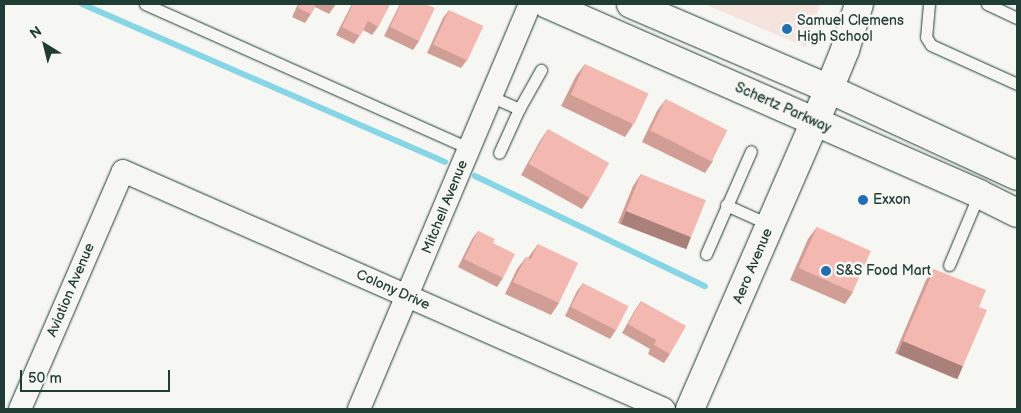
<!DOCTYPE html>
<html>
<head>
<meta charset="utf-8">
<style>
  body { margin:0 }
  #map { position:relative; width:1021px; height:413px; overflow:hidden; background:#f6f6f2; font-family:"Balsamiq Sans",sans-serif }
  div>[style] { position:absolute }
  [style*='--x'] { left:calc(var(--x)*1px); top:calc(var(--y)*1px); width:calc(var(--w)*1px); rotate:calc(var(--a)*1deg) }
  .built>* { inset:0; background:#f5e3de }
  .stream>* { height:6px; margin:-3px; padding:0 3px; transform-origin:3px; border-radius:3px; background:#87d6e5 }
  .roads { filter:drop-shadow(0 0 1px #1f3d34) drop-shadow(0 0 1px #1f3d34) }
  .service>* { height:11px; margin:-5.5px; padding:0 5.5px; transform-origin:5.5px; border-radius:5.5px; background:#f6f6f2 }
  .minor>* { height:22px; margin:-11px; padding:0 11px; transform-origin:11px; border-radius:11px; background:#f6f6f2 }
  .tertiary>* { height:28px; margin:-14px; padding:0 14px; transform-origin:14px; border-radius:14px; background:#f6f6f2 }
  .secondary>* { height:28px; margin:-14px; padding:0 14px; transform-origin:14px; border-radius:14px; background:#f6f6f2 }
  .wall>* { inset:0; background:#d19e96 }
  .shaded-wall>* { inset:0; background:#aa817a; transform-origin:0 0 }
  .building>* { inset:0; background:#f3b8af; transform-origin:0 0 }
  .dots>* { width:14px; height:14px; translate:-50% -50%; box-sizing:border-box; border:2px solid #f6f6f2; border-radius:50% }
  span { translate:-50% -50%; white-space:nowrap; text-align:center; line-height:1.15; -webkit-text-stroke:5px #f6f6f2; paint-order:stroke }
  .poi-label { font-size:14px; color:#1f3d34 }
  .left { translate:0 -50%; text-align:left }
  .street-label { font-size:14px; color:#1f3d34 }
  .frame { position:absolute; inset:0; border:5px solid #1f3d34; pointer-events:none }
  .north { position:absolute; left:20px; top:20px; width:50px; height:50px; -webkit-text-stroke:4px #f6f6f2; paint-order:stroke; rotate:324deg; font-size:14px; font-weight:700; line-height:20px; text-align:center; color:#1f3d34 }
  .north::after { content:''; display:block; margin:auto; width:18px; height:22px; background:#1f3d34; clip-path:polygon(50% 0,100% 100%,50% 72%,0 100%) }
  .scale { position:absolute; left:20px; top:370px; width:150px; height:22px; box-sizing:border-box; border:2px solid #1f3d34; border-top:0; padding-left:6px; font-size:15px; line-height:18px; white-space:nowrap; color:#1f3d34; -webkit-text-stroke:4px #f6f6f2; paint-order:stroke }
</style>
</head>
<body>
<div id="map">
  <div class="built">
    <i style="clip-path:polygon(704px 4px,820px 4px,806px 47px)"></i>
  </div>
  <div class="stream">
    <i style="--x:82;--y:4;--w:396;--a:23.5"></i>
    <i style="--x:475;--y:176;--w:255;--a:25.6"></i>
  </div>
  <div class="roads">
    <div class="service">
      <i style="--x:145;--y:4;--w:354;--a:24"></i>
      <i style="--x:929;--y:4;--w:33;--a:95"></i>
      <i style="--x:926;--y:37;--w:9;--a:58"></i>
      <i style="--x:931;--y:45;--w:94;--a:24.4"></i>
      <i style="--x:987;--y:4;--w:33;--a:25"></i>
      <i style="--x:490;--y:96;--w:32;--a:24"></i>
      <i style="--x:519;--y:109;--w:48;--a:114.4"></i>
      <i style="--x:519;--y:109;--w:45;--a:-60.6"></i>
      <i style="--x:726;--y:205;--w:48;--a:24.4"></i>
      <i style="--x:706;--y:254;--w:112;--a:-66.4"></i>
      <i style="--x:949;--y:265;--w:77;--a:-67.1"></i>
    </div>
    <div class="minor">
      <i style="--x:20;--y:409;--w:259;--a:-66.6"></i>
      <i style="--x:123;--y:171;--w:591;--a:23.75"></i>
      <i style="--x:359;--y:409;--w:440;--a:-67.1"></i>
    </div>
    <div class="tertiary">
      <i style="--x:690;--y:409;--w:349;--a:-66.5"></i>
      <i style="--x:829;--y:89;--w:42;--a:-67.7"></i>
      <i style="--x:845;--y:50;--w:48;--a:-73.1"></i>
    </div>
    <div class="secondary">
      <i style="--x:547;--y:4;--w:472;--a:23.7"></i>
      <i style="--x:979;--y:194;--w:42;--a:26.6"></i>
      <i style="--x:631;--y:4;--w:215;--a:23.2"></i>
      <i style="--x:829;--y:89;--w:207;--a:24.8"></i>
    </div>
  </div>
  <div class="wall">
    <i style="clip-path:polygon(298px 4px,336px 4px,329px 14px,315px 7px,311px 14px,305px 23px,292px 17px)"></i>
    <i style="clip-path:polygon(352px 4px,390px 4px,378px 27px,372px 35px,363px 30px,354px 44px,336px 35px)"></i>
    <i style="clip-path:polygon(400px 4px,425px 4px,419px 41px,413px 50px,384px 36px)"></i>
    <i style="clip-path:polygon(449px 10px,467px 60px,461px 68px,427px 53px,443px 18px)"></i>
    <i style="clip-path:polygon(585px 64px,633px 125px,625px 137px,561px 106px,576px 76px)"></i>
    <i style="clip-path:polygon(666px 99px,713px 161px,705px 173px,642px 142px,657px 111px)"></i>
    <i style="clip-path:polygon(548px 129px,590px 197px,582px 209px,521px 175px,540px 141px)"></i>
    <i style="clip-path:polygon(641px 174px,683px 248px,618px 223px,633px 186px)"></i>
    <i style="clip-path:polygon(817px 227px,853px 292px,845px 304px,790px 280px,808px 239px)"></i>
    <i style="clip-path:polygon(478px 231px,493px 243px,503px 278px,497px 287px,458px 267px,472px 239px)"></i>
    <i style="clip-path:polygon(538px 244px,559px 303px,551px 315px,505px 294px,517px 269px,526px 257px,528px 258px)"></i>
    <i style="clip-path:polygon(934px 269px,979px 307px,963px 366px,954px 378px,895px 353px,926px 280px)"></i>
    <i style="clip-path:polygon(583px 283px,616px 330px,610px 339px,565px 316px,577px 291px)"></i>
    <i style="clip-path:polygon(641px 301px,670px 354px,664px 363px,648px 354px,650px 349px,622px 333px,635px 310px)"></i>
  </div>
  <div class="shaded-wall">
    <i style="left:626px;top:211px;width:70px;height:14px;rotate:21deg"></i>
    <i style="left:903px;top:341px;width:65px;height:14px;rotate:23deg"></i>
  </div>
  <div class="building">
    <i style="clip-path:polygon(300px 4px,316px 4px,311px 14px,298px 8px)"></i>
    <i style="clip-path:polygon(353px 4px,390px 4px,378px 27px,368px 21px,360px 36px,342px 27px)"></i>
    <i style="clip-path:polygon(401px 4px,425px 4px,435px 8px,419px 41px,390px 27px)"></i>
    <i style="left:449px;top:10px;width:38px;height:38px;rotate:25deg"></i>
    <i style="left:585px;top:64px;width:70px;height:34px;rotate:25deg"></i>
    <i style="left:666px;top:99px;width:69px;height:35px;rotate:27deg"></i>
    <i style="left:548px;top:129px;width:70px;height:40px;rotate:29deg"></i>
    <i style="left:641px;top:174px;width:70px;height:40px;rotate:22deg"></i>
    <i style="left:817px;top:227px;width:59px;height:45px;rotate:24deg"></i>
    <i style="clip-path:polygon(478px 231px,495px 239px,493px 243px,515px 254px,503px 278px,464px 259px)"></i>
    <i style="clip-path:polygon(538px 244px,578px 263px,559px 303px,513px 282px,526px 257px,531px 259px)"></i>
    <i style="clip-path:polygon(934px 269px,986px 290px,979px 307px,987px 310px,963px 366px,903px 341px)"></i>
    <i style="left:583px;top:283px;width:51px;height:27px;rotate:27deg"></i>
    <i style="clip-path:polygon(641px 301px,686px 326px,670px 354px,654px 345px,656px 340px,628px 324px)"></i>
  </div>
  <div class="dots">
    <i style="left:787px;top:29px;background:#1f6fb2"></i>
    <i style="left:863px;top:200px;background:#1f6fb2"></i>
    <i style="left:826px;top:271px;background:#1f6fb2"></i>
  </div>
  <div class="poi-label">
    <span class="left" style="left:797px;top:29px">Samuel Clemens<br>High School</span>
    <span class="left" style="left:873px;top:200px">Exxon</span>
    <span class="left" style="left:836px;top:271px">S&amp;S Food Mart</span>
  </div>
  <div class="street-label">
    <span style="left:783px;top:108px;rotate:24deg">Schertz Parkway</span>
    <span style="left:445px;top:207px;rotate:-68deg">Mitchell Avenue</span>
    <span style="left:753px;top:266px;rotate:-67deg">Aero Avenue</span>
    <span style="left:71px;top:290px;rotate:-67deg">Aviation Avenue</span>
    <span style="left:393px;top:290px;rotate:24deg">Colony Drive</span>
  </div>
  <div class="frame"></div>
  <div class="north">N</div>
  <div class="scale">50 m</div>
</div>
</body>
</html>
